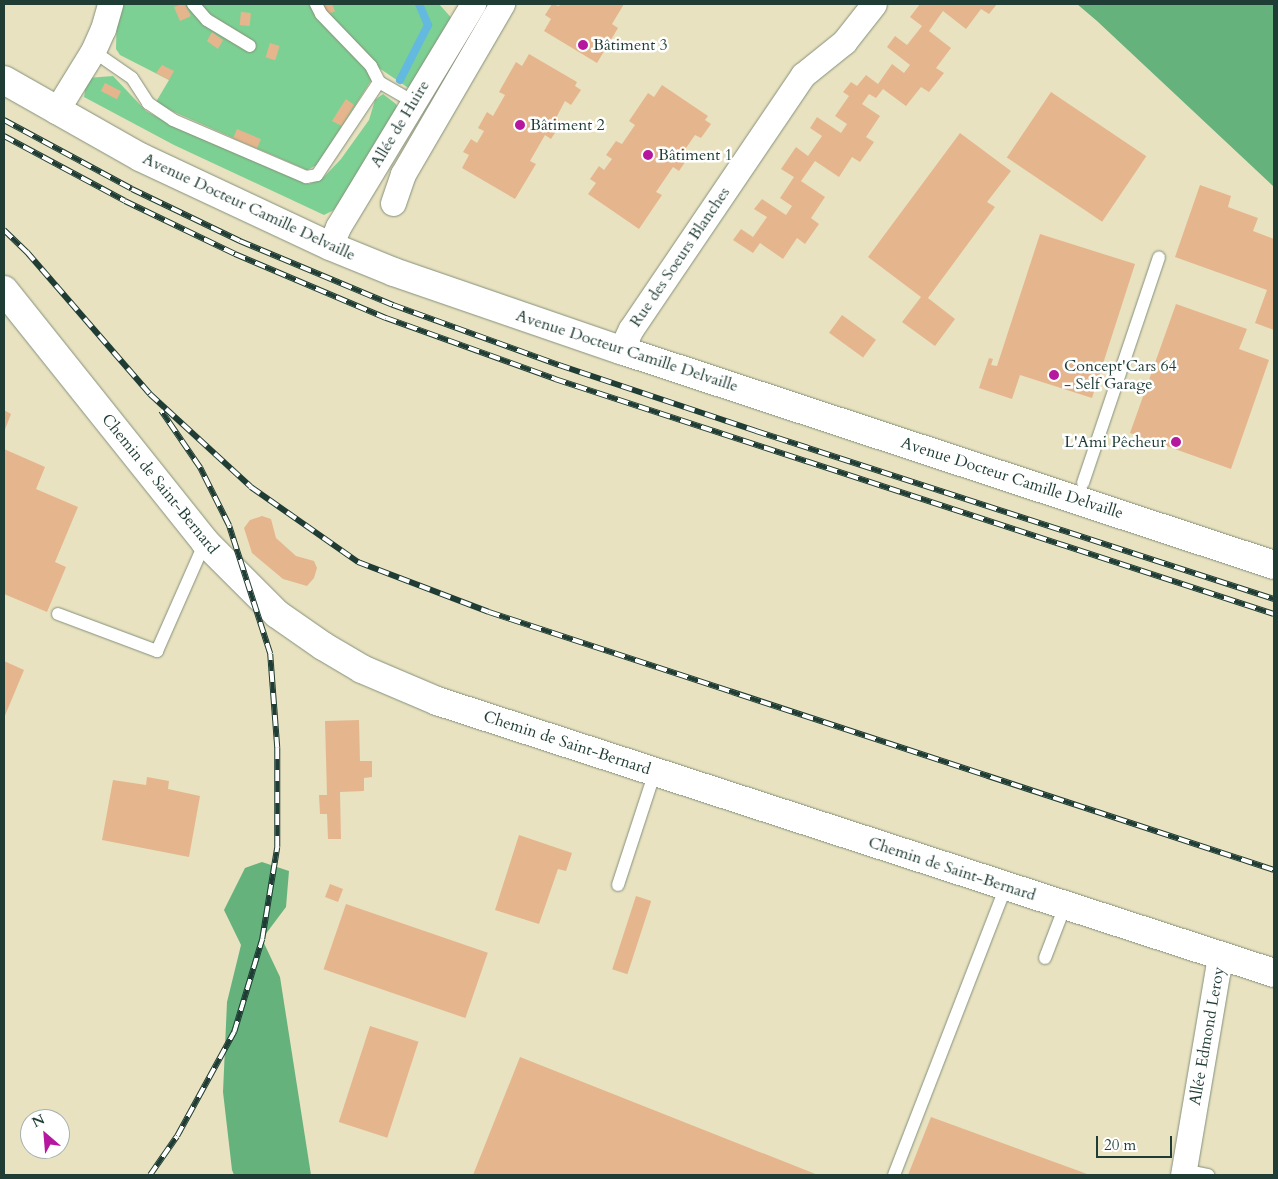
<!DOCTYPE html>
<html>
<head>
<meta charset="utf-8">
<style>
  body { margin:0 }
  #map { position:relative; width:1278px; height:1179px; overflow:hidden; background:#e8e2c0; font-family:Cardo,serif }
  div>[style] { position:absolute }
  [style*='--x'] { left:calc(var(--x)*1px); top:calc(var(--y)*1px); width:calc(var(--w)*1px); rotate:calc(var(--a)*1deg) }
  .green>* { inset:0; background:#7dd093 }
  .forest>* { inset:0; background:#66b27d }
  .stream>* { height:8px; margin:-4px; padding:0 4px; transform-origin:4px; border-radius:4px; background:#63b9e0 }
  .building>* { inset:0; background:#e5b68d; transform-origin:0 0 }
  .roads { filter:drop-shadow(0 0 1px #84907a) drop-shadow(0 0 1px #84907a) }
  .service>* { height:12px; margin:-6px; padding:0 6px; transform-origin:6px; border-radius:6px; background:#fff }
  .minor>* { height:25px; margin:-12.5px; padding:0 12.5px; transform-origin:12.5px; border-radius:12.5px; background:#fff }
  .tertiary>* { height:28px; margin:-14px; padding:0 14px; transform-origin:14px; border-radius:14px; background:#fff }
  .secondary>* { height:28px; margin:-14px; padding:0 14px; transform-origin:14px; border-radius:14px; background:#fff }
  .rail>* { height:5.5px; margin-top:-2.75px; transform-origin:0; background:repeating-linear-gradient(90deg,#fff 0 11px,#1f3d34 0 22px); box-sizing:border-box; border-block:1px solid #1f3d34 }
  .dots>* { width:14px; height:14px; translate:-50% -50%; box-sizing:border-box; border:2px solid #fff; border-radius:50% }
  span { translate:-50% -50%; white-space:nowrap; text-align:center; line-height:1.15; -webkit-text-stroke:5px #fff; paint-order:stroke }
  .poi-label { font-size:16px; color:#1f3d34 }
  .left { translate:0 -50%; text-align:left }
  .right { translate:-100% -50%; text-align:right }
  .street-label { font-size:16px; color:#1f3d34 }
  .frame { position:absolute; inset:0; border:5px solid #1f3d34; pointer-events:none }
  .north { position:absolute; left:20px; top:1109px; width:50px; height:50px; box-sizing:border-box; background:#fff; border:1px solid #a5b1ae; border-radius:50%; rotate:333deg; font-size:14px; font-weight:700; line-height:20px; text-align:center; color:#1f3d34 }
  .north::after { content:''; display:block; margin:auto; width:18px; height:22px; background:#b5179e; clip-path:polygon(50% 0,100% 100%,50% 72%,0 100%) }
  .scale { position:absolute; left:1096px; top:1136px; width:76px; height:22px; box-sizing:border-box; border:2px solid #1f3d34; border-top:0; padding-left:6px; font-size:15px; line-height:18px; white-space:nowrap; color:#1f3d34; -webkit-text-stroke:4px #fff; paint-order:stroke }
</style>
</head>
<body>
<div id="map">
  <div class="green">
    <i style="clip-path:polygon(117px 4px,439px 4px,455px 22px,410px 89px,379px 68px,317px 165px,307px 170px,174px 112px,156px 102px,169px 80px,120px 55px,116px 49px)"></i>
    <i style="clip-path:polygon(113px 76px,146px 111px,170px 124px,309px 184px,323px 178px,341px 159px,369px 120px,375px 100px,383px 94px,396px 104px,399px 110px,334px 210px,324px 215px,174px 145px,84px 97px,85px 90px,81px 87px,87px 78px)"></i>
  </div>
  <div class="forest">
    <i style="clip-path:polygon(1077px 4px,1274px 4px,1274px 187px,1097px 21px)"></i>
    <i style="clip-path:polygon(262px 862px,289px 871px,286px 907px,262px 939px,280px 977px,311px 1175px,234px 1175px,232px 1170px,223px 1092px,227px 1002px,241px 945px,224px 910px,245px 868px)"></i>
  </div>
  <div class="stream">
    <i style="--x:400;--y:80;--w:62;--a:-63"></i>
    <i style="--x:428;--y:25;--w:23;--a:-113"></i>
  </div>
  <div class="building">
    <i style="clip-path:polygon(182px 4px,185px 4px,191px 16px,180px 21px,174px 7px)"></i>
    <i style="clip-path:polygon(323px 4px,332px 4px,335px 11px,327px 15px)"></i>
    <i style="clip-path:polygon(552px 4px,559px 6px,560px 4px,624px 4px,612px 24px,618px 28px,597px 63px,544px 31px,551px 19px,545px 15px)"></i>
    <i style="clip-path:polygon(920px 4px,997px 4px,989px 14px,981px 9px,966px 29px,943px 11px,929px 31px,951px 48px,936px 68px,944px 73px,929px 92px,921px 87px,906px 106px,883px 89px,876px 98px,869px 94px,862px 104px,880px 116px,866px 137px,874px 142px,860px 162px,852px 157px,839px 177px,815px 161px,801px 181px,825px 197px,811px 218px,819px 224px,805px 244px,797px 238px,783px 259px,760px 243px,753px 253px,733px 240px,741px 229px,753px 237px,767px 217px,754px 209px,762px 199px,786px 215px,792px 206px,780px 198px,794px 177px,781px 169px,796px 147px,808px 156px,822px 136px,810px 128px,817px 117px,841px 133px,847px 124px,835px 116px,849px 96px,843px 92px,851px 82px,857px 86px,866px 75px,878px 84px,892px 64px,904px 73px,910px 65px,887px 47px,895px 36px,907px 45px,922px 26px,910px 17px)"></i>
    <i style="left:241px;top:12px;width:10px;height:13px;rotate:6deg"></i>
    <i style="clip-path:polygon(212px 32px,223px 40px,218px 49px,207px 41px)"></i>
    <i style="left:270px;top:43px;width:10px;height:15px;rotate:17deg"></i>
    <i style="clip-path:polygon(529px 54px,577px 82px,575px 86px,581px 90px,571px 105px,565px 101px,556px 118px,562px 122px,551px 139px,545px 135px,530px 161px,536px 164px,515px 199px,462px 168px,469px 155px,463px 152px,471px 139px,477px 143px,484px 131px,478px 128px,487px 112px,493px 116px,505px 95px,499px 92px,516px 62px,522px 66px)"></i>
    <i style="clip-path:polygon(162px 65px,174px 71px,169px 80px,156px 73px)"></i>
    <i style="left:105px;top:83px;width:18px;height:9px;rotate:27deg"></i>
    <i style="clip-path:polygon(662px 85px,708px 116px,705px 120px,711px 124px,701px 138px,695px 135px,684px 151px,690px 155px,679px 171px,673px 167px,656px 192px,662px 195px,639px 229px,588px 194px,596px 183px,590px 179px,599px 166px,604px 170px,612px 159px,606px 155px,616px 141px,622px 144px,635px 125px,629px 121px,648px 93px,654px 97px)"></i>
    <i style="left:1051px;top:92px;width:115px;height:79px;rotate:34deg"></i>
    <i style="clip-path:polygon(346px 99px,354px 105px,342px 126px,332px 121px)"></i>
    <i style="left:237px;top:129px;width:26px;height:10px;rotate:23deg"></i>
    <i style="clip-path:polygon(960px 133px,1011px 171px,987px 202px,995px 207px,928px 298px,955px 319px,935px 346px,902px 322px,921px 297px,868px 257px)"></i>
    <i style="clip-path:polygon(1200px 185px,1231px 196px,1228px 207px,1258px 218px,1253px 231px,1274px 239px,1274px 330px,1255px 323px,1267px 290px,1175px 257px)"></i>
    <i style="clip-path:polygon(1040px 234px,1135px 264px,1092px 398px,1020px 375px,1012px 399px,979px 388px,989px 358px,993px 359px,991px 365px,997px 366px)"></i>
    <i style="clip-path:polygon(1176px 304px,1247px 329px,1239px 349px,1269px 360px,1231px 469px,1130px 433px)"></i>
    <i style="left:842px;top:315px;width:42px;height:22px;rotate:36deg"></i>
    <i style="clip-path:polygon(4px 410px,11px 414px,4px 432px)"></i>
    <i style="clip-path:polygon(4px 449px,45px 467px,36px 489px,78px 507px,55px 562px,66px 567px,47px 612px,4px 594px)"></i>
    <i style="clip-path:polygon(262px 516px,271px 519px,276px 538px,296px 556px,314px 561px,317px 568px,314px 578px,307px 586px,283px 579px,252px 553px,244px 528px,250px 520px)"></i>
    <i style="clip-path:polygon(4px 661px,24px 670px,4px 718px)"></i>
    <i style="clip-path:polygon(359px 720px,360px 761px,372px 761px,372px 777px,364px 778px,364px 791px,340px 792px,341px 839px,328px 839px,327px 814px,320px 814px,319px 795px,327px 795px,325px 721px)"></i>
    <i style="clip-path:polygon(147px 777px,169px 781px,168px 789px,200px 796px,189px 857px,102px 840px,113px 780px,146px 785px)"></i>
    <i style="clip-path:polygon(519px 835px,572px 853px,566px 871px,558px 869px,539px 924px,495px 910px)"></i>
    <i style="left:330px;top:884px;width:14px;height:14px;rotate:21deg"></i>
    <i style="left:636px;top:896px;width:16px;height:77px;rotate:18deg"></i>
    <i style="left:346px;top:904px;width:150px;height:69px;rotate:19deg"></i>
    <i style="left:370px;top:1026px;width:51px;height:101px;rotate:18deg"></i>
    <i style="clip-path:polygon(520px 1057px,598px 1088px,818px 1175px,473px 1175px)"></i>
    <i style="clip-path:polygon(931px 1117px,1090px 1175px,908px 1175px)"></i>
  </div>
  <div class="roads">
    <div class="service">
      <i style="--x:193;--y:4;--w:21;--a:49"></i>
      <i style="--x:207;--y:20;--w:50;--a:31.2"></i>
      <i style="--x:316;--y:4;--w:11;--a:63"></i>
      <i style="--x:321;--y:14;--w:72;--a:46.1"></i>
      <i style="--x:371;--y:66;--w:18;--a:63"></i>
      <i style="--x:93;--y:51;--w:47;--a:34.7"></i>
      <i style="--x:132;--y:78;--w:30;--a:57"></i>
      <i style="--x:148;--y:103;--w:30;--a:34"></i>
      <i style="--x:173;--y:120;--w:145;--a:23.2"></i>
      <i style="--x:306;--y:177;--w:11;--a:-10"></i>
      <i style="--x:317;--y:175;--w:112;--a:-56.3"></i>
      <i style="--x:379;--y:82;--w:39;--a:30"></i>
      <i style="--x:1083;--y:483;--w:238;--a:-71.4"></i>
      <i style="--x:58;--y:614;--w:106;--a:20.5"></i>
      <i style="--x:157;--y:651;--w:119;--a:-66.2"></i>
      <i style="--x:618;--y:885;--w:119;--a:-71.9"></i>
      <i style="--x:1045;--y:958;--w:56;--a:-69"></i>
      <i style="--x:1184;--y:1170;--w:25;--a:12"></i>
      <i style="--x:894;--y:1175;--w:310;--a:-68.8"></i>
    </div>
    <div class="minor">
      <i style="--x:56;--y:111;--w:70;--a:-58.3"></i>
      <i style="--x:93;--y:51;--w:24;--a:-66"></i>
      <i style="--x:103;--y:29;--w:26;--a:-74"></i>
      <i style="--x:393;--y:203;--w:31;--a:-71"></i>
      <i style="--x:403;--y:174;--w:197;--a:-59.8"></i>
      <i style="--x:330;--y:246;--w:21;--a:-67"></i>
      <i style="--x:338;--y:227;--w:261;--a:-58.8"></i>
      <i style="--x:621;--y:350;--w:23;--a:-65"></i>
      <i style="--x:631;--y:329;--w:307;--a:-55.9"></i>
      <i style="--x:803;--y:75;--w:53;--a:-38.8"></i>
      <i style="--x:844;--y:42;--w:48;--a:-51.7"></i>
      <i style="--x:1183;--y:1175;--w:222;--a:-80.4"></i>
    </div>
    <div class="tertiary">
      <i style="--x:4;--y:80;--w:156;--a:29.5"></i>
      <i style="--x:140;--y:157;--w:210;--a:25.1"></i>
      <i style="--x:330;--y:246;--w:69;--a:22.1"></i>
      <i style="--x:394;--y:272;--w:240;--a:19"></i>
      <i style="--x:621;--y:350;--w:687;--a:18.22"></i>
    </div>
    <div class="secondary">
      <i style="--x:4;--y:290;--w:322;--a:51.4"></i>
      <i style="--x:205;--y:542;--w:102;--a:45"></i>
      <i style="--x:277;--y:614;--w:56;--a:34.8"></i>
      <i style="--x:323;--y:646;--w:45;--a:30.5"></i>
      <i style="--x:362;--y:669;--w:82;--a:23.1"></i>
      <i style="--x:437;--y:701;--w:880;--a:18"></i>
    </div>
  </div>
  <div class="rail">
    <i style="--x:4;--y:120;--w:145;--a:28.3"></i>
    <i style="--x:132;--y:189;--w:120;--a:25.7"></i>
    <i style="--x:240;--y:241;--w:166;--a:22.7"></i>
    <i style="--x:393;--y:305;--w:177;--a:19.9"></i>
    <i style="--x:559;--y:365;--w:208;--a:18.5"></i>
    <i style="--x:756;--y:431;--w:545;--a:17.97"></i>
    <i style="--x:4;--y:136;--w:137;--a:28.2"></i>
    <i style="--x:125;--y:201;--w:122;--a:25.7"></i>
    <i style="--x:235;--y:254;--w:164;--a:23"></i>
    <i style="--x:386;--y:318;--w:180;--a:19.8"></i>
    <i style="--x:555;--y:379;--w:756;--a:18.1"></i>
    <i style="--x:4;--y:230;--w:32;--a:44"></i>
    <i style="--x:27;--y:252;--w:188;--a:49.1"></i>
    <i style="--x:150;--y:394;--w:137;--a:42.6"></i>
    <i style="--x:251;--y:487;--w:131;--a:35"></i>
    <i style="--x:358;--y:562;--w:140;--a:20.9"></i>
    <i style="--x:489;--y:612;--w:826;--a:18.19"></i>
    <i style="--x:150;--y:1175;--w:47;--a:-55.3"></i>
    <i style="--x:177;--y:1136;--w:119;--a:-61.3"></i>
    <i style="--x:234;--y:1032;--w:97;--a:-73.2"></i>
    <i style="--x:262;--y:939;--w:93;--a:-80.7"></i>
    <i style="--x:277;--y:847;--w:99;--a:-90"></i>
    <i style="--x:277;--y:748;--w:94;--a:-94.3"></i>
    <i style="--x:270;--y:654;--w:134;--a:-107.8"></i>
    <i style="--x:229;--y:526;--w:65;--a:-116.6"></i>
    <i style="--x:200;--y:468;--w:69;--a:-124.4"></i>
  </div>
  <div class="dots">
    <i style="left:583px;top:45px;background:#b5179e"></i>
    <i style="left:520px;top:125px;background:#b5179e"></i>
    <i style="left:648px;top:155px;background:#b5179e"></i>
    <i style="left:1054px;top:375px;background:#b5179e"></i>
    <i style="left:1176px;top:442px;background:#b5179e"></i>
  </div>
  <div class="poi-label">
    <span class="left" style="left:593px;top:45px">Bâtiment 3</span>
    <span class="left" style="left:530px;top:125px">Bâtiment 2</span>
    <span class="left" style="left:658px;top:155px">Bâtiment 1</span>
    <span class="left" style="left:1064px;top:375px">Concept'Cars 64<br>- Self Garage</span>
    <span class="right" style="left:1166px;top:442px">L'Ami Pêcheur</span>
  </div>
  <div class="street-label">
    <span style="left:400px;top:124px;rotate:-59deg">Allée de Huire</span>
    <span style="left:249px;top:207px;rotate:25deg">Avenue Docteur Camille Delvaille</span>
    <span style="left:680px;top:257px;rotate:-56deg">Rue des Soeurs Blanches</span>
    <span style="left:627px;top:351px;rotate:18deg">Avenue Docteur Camille Delvaille</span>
    <span style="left:1012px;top:478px;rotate:18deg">Avenue Docteur Camille Delvaille</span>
    <span style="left:160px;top:484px;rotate:51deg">Chemin de Saint-Bernard</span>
    <span style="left:567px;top:743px;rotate:18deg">Chemin de Saint-Bernard</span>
    <span style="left:952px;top:869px;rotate:18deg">Chemin de Saint-Bernard</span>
    <span style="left:1207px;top:1036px;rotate:-80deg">Allée Edmond Leroy</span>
  </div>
  <div class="frame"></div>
  <div class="north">N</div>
  <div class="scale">20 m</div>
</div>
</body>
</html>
